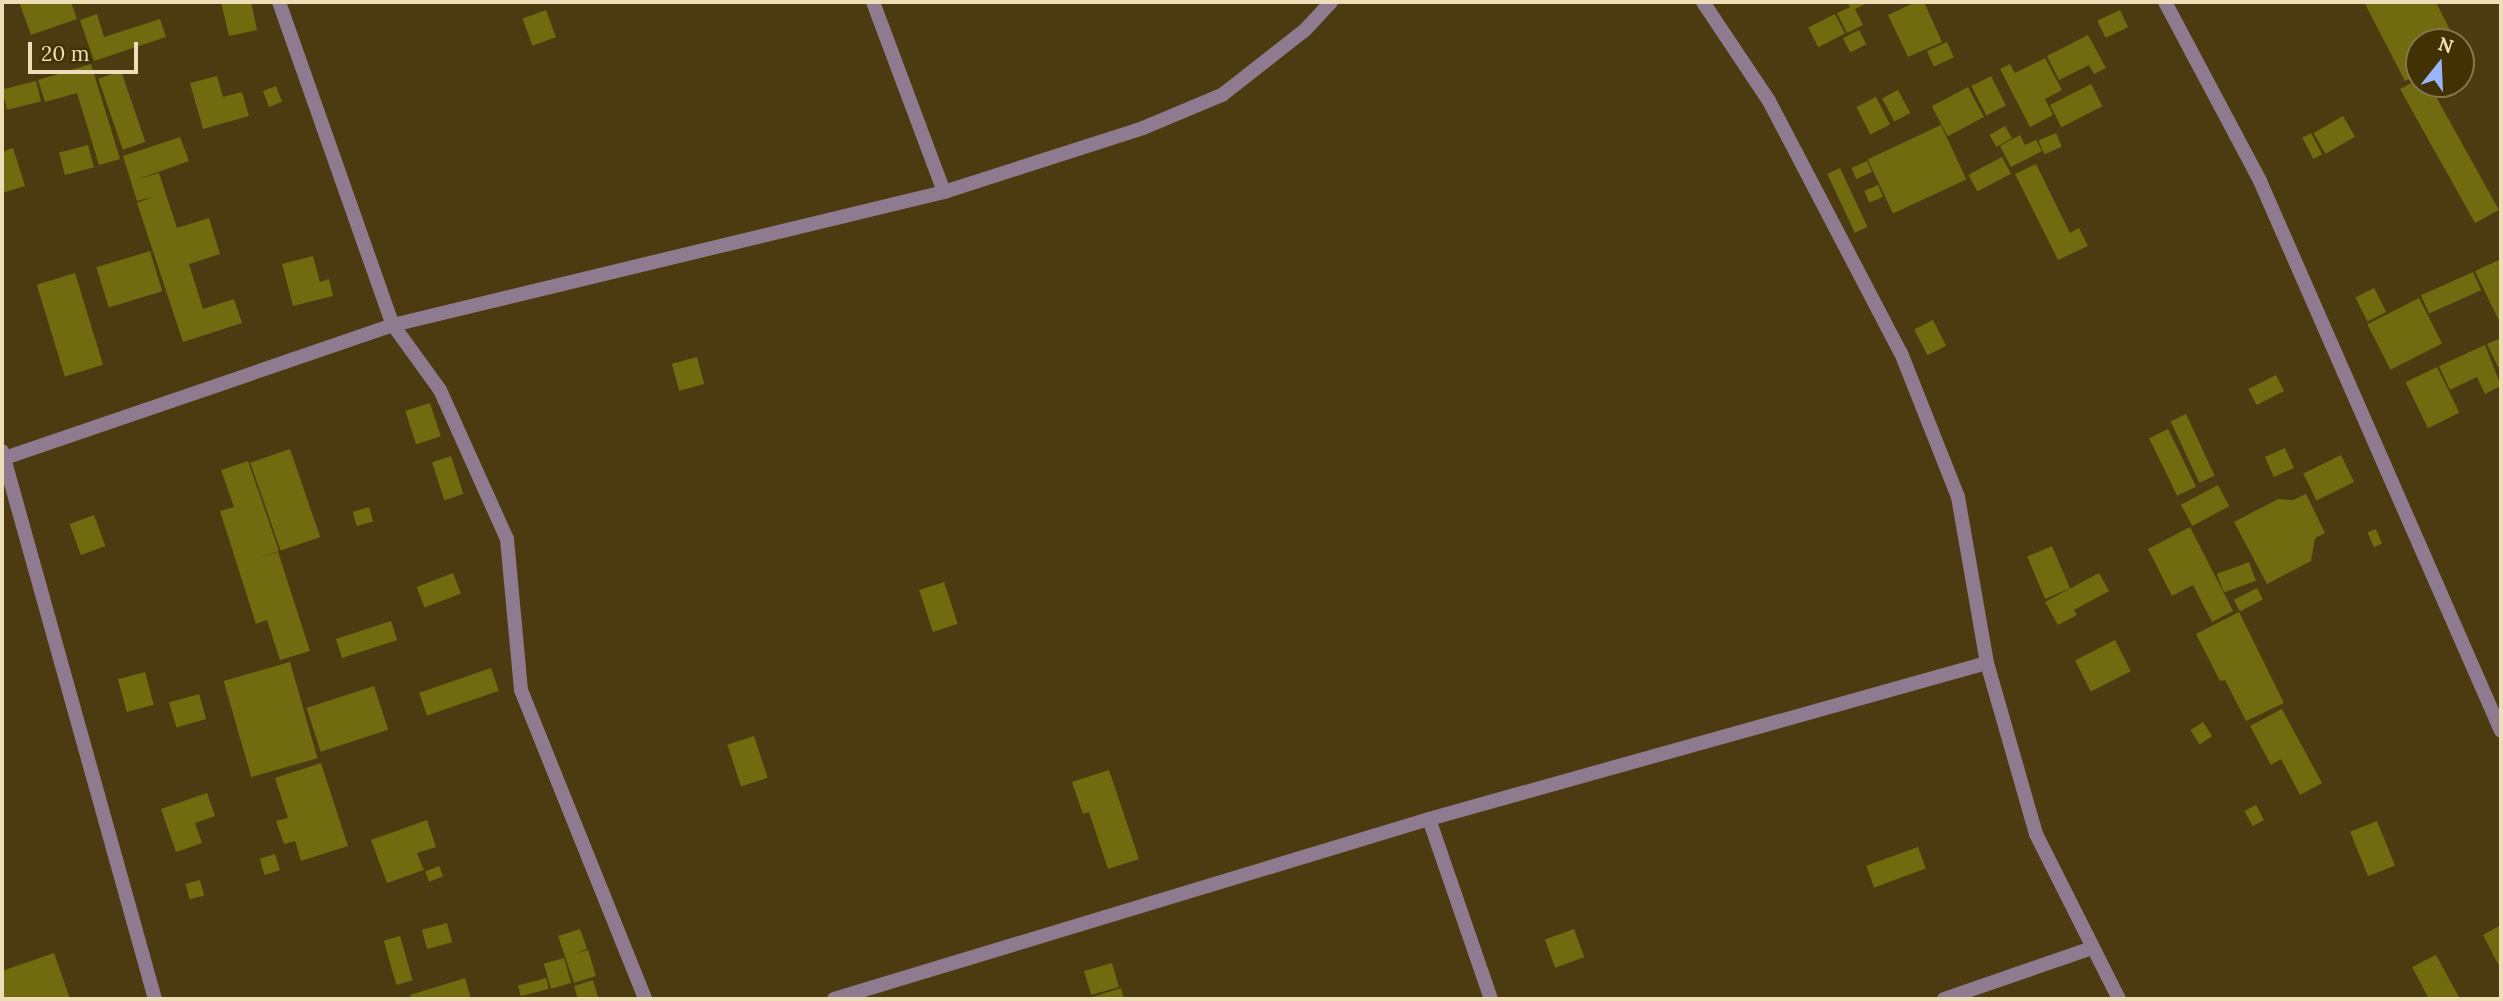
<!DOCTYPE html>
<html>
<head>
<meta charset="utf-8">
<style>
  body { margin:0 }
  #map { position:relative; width:2503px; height:1001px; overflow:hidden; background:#4c3b10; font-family:Lora,serif }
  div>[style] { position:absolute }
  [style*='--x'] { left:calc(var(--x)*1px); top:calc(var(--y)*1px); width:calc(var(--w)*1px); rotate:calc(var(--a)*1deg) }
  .building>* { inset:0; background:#6f6b0e; transform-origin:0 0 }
  .street>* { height:14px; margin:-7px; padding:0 7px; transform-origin:7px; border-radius:7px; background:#8f7b8f }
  span { translate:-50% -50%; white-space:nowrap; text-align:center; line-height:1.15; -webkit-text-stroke:5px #413103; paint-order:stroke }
  .frame { position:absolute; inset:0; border:4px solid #eedeb8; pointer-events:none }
  .north { position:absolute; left:2405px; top:28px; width:70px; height:70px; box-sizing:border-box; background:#413103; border:2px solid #86764b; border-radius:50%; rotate:18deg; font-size:19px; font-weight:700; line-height:28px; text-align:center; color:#eedeb8 }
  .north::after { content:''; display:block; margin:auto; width:24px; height:32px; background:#98b5fd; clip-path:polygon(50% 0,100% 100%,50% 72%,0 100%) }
  .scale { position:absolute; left:28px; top:42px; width:110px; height:32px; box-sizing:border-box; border:4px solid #eedeb8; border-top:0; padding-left:9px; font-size:21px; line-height:24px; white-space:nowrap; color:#eedeb8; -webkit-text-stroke:5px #413103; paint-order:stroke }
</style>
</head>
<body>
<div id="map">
  <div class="building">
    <i style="clip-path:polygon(19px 2px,71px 2px,77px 19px,31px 35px)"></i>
    <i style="clip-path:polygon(221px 2px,251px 2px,257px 30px,229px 36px)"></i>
    <i style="clip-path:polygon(1847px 2px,1869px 2px,1855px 9px,1863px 25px,1847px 33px,1837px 13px,1850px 7px)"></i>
    <i style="clip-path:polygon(1916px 2px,1924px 2px,1942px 42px,1908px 57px,1888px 15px)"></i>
    <i style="clip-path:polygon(2364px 2px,2436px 2px,2456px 42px,2419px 42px,2419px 75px,2405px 81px)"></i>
    <i style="left:546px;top:10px;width:29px;height:25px;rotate:70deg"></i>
    <i style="left:2120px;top:10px;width:19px;height:25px;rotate:65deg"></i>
    <i style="clip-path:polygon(97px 14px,104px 37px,160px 19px,166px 37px,94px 61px,80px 20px)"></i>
    <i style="left:1835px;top:14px;width:22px;height:30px;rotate:63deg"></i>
    <i style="left:1859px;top:30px;width:16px;height:18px;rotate:63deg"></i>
    <i style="clip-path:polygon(2088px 35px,2106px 68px,2094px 74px,2089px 65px,2059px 80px,2047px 56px)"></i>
    <i style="left:1947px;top:42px;width:17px;height:22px;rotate:66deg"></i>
    <i style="clip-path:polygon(2045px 58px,2062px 90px,2045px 99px,2053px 115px,2030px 127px,2000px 69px,2010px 64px,2015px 73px)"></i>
    <i style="clip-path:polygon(91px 64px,120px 159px,99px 165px,77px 93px,45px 102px,38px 80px)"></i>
    <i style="left:121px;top:71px;width:75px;height:24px;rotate:71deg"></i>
    <i style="clip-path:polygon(217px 76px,223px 97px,242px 92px,249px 116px,203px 129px,190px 83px)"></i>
    <i style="left:1991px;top:76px;width:33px;height:22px;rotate:63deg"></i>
    <i style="clip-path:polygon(2419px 79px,2419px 84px,2429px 84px,2499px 210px,2475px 223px,2400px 89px)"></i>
    <i style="left:36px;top:81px;width:21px;height:35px;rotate:76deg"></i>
    <i style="left:2091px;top:84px;width:25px;height:46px;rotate:63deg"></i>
    <i style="left:276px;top:86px;width:17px;height:14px;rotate:69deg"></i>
    <i style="left:1968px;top:87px;width:34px;height:41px;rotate:62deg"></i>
    <i style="left:1898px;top:90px;width:26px;height:18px;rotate:62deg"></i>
    <i style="left:1876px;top:97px;width:31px;height:22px;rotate:63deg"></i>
    <i style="left:2343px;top:116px;width:24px;height:34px;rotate:60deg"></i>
    <i style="left:1941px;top:125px;width:60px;height:81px;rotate:65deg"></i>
    <i style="left:2005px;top:126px;width:14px;height:18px;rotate:60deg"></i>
    <i style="left:2056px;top:133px;width:15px;height:19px;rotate:67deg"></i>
    <i style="left:2311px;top:133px;width:24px;height:10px;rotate:62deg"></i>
    <i style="clip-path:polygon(2020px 135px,2025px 145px,2036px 140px,2042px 151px,2011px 167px,2000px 146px)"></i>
    <i style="clip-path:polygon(180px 137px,189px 161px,136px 180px,159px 173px,177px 228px,209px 218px,220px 254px,189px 264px,203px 309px,234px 299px,242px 323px,183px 342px,137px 203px,153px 197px,137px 201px,123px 156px)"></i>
    <i style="left:88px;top:145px;width:23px;height:30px;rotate:75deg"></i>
    <i style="clip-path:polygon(13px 148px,25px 186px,2px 193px,2px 152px)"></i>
    <i style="left:2002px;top:157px;width:19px;height:38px;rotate:62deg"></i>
    <i style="left:1867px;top:161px;width:12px;height:17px;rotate:66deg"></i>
    <i style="clip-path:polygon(2036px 164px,2070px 233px,2079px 228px,2088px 246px,2058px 260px,2015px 174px)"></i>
    <i style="left:1840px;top:168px;width:65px;height:14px;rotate:65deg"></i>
    <i style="left:1878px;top:185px;width:13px;height:15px;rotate:67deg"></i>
    <i style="left:150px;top:251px;width:42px;height:56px;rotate:73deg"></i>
    <i style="clip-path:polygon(313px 256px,320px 282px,329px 279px,333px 296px,293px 306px,282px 264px)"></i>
    <i style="clip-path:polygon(2501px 259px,2501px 320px,2499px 321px,2475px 271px)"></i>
    <i style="left:2473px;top:272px;width:20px;height:57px;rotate:66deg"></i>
    <i style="left:75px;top:273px;width:96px;height:40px;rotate:73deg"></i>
    <i style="left:2374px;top:288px;width:27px;height:21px;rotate:63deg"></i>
    <i style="left:2419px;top:298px;width:51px;height:58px;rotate:63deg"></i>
    <i style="left:1933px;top:320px;width:29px;height:21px;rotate:63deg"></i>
    <i style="clip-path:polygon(2501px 338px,2501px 366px,2498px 367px,2487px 344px)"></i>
    <i style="clip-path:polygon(2485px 345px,2501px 386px,2485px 394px,2477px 377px,2450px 390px,2439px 366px)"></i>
    <i style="left:697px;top:357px;width:28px;height:26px;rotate:75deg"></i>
    <i style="left:2437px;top:367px;width:51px;height:35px;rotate:64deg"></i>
    <i style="left:2276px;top:375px;width:18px;height:31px;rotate:63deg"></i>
    <i style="left:430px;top:403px;width:35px;height:26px;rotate:72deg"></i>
    <i style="left:2186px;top:414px;width:68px;height:17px;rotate:65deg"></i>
    <i style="left:2168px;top:429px;width:64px;height:21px;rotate:64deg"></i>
    <i style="left:2285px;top:448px;width:22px;height:22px;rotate:66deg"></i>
    <i style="left:290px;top:449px;width:93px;height:42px;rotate:71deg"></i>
    <i style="left:2341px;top:455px;width:30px;height:42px;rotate:64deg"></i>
    <i style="left:451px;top:456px;width:40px;height:20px;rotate:72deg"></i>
    <i style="clip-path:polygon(248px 461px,279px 551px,260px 557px,278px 552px,310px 651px,280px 660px,267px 620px,256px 624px,220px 511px,234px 507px,221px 470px)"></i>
    <i style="left:2218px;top:485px;width:24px;height:42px;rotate:62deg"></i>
    <i style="clip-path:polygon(2306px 494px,2325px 533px,2315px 538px,2311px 561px,2267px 584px,2234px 522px,2278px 499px,2293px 500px)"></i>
    <i style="left:369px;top:507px;width:15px;height:17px;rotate:74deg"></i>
    <i style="left:94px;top:515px;width:33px;height:26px;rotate:70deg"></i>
    <i style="clip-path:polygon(2190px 527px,2233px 611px,2212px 622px,2193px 585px,2172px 596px,2148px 549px)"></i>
    <i style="left:2376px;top:529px;width:16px;height:9px;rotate:68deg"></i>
    <i style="left:2052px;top:546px;width:46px;height:27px;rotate:67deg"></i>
    <i style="left:2249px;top:562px;width:20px;height:34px;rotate:70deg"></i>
    <i style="left:453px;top:573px;width:22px;height:39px;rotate:69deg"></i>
    <i style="clip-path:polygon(2099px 573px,2109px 591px,2074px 610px,2077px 615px,2058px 625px,2045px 602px)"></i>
    <i style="left:944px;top:582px;width:44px;height:26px;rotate:72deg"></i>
    <i style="left:2257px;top:588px;width:13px;height:26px;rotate:63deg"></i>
    <i style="clip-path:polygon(2239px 612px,2284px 703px,2246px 721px,2225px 680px,2220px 681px,2196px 634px)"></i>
    <i style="left:391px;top:621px;width:20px;height:58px;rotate:72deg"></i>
    <i style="left:2115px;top:640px;width:35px;height:45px;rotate:63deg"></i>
    <i style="left:290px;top:662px;width:100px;height:69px;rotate:74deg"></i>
    <i style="left:491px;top:668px;width:24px;height:76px;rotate:71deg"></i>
    <i style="left:145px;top:672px;width:34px;height:28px;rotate:75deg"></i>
    <i style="left:374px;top:686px;width:46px;height:71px;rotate:72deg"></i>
    <i style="left:199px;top:694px;width:26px;height:31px;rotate:74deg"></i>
    <i style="clip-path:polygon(2282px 709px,2322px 783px,2300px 795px,2281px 759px,2271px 765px,2250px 726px)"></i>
    <i style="left:2203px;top:722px;width:17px;height:15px;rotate:57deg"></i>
    <i style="left:754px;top:736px;width:44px;height:28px;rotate:72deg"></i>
    <i style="clip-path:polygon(321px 763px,348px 846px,301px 861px,295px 841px,284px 844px,276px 821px,288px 818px,275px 778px)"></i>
    <i style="clip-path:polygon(1109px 770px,1139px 859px,1108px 869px,1089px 812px,1083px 814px,1072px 782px)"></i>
    <i style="clip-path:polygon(207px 793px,215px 816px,195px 823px,202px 843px,176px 852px,161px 809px)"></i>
    <i style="left:2256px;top:805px;width:17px;height:13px;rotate:62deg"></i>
    <i style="clip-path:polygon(427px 820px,436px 847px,417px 853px,424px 870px,387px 883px,371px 840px)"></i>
    <i style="left:2377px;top:821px;width:48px;height:29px;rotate:68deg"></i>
    <i style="left:1918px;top:847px;width:23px;height:55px;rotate:70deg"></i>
    <i style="left:275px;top:854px;width:17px;height:16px;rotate:73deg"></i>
    <i style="left:439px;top:866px;width:11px;height:15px;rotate:68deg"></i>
    <i style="left:200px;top:880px;width:16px;height:15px;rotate:75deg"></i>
    <i style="left:447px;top:923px;width:20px;height:26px;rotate:75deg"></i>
    <i style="clip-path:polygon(2501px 925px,2501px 965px,2499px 966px,2483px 935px)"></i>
    <i style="clip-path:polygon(580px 929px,587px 949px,574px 954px,588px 950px,596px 976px,574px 983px,558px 936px)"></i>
    <i style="left:1574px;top:929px;width:30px;height:31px;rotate:70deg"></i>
    <i style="left:400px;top:936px;width:46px;height:17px;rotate:74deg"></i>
    <i style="clip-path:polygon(54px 953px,70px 999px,2px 999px,2px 971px)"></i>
    <i style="clip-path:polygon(2436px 955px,2460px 999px,2429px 999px,2412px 967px)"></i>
    <i style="left:564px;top:958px;width:26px;height:21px;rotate:74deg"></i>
    <i style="left:1112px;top:963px;width:25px;height:29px;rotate:74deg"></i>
    <i style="clip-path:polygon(465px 978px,471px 999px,412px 999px,410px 995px)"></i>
    <i style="left:546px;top:978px;width:11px;height:29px;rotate:75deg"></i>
    <i style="clip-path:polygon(593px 980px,598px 997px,578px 999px,574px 986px)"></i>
    <i style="clip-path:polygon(1121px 988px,1124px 999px,1086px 999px)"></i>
  </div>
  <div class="street">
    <i style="--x:279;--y:2;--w:343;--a:70.6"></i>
    <i style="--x:393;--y:325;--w:80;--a:54.1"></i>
    <i style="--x:440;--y:390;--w:163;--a:65.8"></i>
    <i style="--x:507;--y:539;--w:152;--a:84.7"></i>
    <i style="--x:521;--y:690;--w:333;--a:68.1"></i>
    <i style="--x:873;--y:2;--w:203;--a:69.5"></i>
    <i style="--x:1703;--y:2;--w:119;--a:56.3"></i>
    <i style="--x:1769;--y:101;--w:284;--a:62.4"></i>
    <i style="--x:1901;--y:353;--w:155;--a:68.4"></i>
    <i style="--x:1958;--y:497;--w:169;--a:80.1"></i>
    <i style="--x:1987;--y:663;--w:178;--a:74"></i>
    <i style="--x:2036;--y:834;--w:185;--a:63.3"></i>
    <i style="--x:2165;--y:2;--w:203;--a:62"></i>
    <i style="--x:2260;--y:181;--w:600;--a:66.34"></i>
    <i style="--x:2;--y:451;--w:569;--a:74.4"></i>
    <i style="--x:2;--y:459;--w:413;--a:-18.9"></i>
    <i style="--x:393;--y:325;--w:567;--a:-13.57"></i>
    <i style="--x:944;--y:192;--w:209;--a:-17.8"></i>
    <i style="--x:1143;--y:128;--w:86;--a:-22.7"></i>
    <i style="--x:1222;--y:95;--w:105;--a:-38.1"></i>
    <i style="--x:1305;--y:30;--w:38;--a:-47"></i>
    <i style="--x:1429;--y:819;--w:190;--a:71"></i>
    <i style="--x:834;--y:999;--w:622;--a:-16.83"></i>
    <i style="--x:1429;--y:819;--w:579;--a:-15.62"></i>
    <i style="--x:1944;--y:999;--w:157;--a:-19"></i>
  </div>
  <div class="frame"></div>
  <div class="north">N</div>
  <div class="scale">20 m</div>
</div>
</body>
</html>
